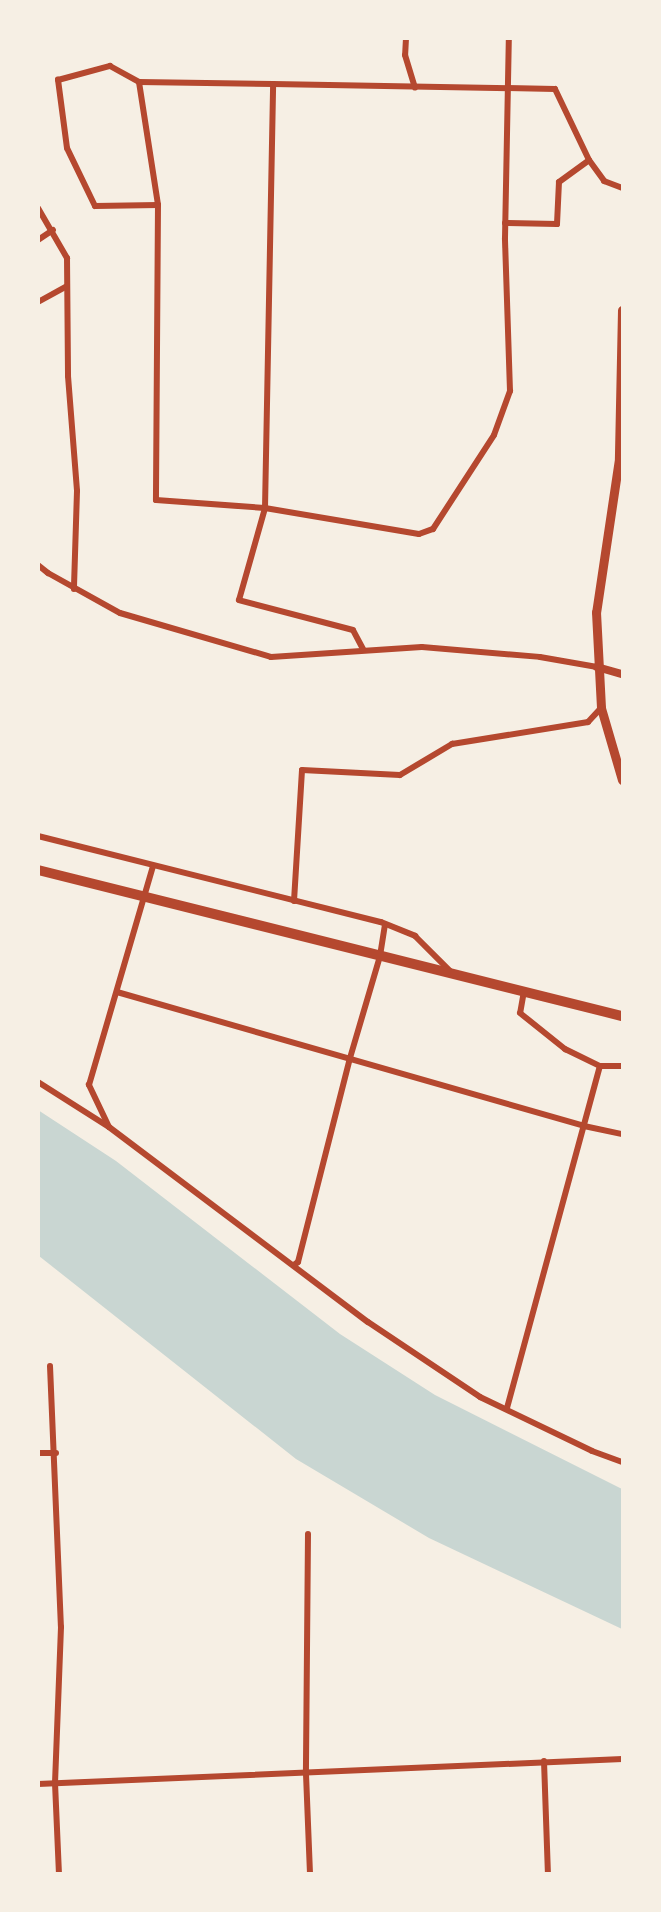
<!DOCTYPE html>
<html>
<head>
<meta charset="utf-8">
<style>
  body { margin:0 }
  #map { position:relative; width:661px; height:1912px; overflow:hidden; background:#f6efe4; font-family:"Open Sans",sans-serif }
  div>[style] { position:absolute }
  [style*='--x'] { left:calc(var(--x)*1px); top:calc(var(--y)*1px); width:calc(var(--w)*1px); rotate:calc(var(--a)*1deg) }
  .water>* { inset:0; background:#c9d6d2 }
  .minor>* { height:6px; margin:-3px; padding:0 3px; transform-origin:3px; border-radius:3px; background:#b5482f }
  .tertiary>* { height:8px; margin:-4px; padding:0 4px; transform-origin:4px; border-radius:4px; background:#b5482f }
  .secondary>* { height:9px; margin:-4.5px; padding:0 4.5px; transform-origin:4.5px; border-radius:4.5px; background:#b5482f }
  .primary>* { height:10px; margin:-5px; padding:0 5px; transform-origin:5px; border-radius:5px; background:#b5482f }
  span { translate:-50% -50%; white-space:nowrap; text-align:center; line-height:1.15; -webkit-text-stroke:6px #f6efe4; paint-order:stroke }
  .frame { position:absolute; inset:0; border:40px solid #f6efe4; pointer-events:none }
</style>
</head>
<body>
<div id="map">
  <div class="water">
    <i style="clip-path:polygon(38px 1110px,116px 1161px,340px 1334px,435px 1395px,622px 1489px,622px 1629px,429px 1538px,296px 1459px,39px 1256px)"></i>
  </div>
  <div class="minor">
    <i style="--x:406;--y:38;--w:17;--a:93"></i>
    <i style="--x:405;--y:55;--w:34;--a:73"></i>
    <i style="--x:139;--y:82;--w:134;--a:0.9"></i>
    <i style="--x:158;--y:205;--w:63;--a:179.1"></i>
    <i style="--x:95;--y:206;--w:64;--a:-115.8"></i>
    <i style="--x:67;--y:148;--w:69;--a:-97.5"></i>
    <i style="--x:58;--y:80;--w:54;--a:-15.1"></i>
    <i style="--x:110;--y:66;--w:33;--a:29"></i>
    <i style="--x:139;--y:82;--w:124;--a:81.2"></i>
    <i style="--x:158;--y:205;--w:295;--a:90.4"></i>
    <i style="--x:156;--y:500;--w:109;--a:4.2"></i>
    <i style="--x:265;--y:508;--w:156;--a:9.6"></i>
    <i style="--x:419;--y:534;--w:15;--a:-20"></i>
    <i style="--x:433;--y:529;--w:112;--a:-57"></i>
    <i style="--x:494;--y:435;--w:47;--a:-70"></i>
    <i style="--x:510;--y:391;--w:153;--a:-91.9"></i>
    <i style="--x:505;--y:238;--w:200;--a:-88.9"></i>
    <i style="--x:38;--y:208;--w:58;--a:59.9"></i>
    <i style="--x:67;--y:258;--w:118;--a:89.5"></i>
    <i style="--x:68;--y:376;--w:115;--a:85.5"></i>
    <i style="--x:77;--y:491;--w:98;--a:91.8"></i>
    <i style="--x:505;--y:223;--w:52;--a:1.1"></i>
    <i style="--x:557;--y:224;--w:42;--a:-87.3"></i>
    <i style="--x:559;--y:182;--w:37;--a:-36"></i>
    <i style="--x:38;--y:240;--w:18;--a:-34"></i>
    <i style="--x:38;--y:302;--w:33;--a:-29"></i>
    <i style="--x:38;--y:565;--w:13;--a:39"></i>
    <i style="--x:48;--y:573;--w:82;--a:29.1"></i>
    <i style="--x:120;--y:613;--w:157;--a:16.2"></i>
    <i style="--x:271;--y:657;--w:151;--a:-3.8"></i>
    <i style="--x:422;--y:647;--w:118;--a:4.8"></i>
    <i style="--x:540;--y:657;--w:58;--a:10"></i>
    <i style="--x:363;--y:649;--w:21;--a:-118"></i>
    <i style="--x:353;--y:630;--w:118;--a:-165.3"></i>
    <i style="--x:239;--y:600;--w:96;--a:-74.2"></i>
    <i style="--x:265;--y:508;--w:424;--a:-88.9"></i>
    <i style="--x:273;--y:84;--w:282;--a:1"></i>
    <i style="--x:555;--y:89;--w:79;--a:64.4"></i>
    <i style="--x:589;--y:160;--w:26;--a:54"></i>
    <i style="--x:604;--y:181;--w:19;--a:21"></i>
    <i style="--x:38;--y:836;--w:354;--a:14.1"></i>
    <i style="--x:381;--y:922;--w:37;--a:22"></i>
    <i style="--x:415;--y:936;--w:49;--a:45"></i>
    <i style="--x:294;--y:901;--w:131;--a:-86.5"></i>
    <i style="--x:302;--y:770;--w:98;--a:2.9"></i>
    <i style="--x:400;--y:775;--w:61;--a:-30.8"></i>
    <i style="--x:452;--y:744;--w:138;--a:-9.2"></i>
    <i style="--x:588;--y:722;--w:19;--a:-47"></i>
    <i style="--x:524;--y:991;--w:22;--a:100"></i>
    <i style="--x:520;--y:1013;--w:58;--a:38.7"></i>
    <i style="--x:565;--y:1049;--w:39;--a:26"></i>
    <i style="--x:600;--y:1066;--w:22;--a:0"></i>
    <i style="--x:117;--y:992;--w:486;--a:16"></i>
    <i style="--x:584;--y:1126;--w:39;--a:12"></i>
    <i style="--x:38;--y:1082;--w:84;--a:32.4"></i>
    <i style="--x:109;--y:1127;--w:324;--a:37"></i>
    <i style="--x:368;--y:1322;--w:135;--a:33.8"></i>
    <i style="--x:480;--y:1397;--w:124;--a:25.7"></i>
    <i style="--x:592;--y:1451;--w:32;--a:20"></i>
    <i style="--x:109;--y:1127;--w:47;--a:-115.5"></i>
    <i style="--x:89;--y:1085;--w:228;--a:-73.7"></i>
    <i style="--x:294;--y:1265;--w:5;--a:-37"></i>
    <i style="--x:298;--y:1262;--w:211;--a:-75.7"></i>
    <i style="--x:350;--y:1058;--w:106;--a:-73.6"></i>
    <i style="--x:380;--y:956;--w:32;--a:-81"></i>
    <i style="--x:50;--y:1366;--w:261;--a:87.6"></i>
    <i style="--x:61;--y:1627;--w:156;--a:92.2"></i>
    <i style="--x:55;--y:1783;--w:91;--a:87.5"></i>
    <i style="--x:507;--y:1408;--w:354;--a:-74.8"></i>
    <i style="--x:38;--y:1453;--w:18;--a:0"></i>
    <i style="--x:308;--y:1534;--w:240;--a:90.5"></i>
    <i style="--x:306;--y:1774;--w:100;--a:87.7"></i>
    <i style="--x:544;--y:1761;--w:113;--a:88"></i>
    <i style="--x:38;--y:1784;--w:585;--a:-2.45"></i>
  </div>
  <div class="tertiary">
    <i style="--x:597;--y:667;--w:26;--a:16"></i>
  </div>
  <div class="secondary">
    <i style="--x:622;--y:310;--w:149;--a:91.2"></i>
    <i style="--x:619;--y:459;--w:155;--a:98.5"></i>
    <i style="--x:596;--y:612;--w:96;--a:87"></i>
    <i style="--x:601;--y:708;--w:75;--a:73.7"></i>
  </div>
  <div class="primary">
    <i style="--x:38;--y:870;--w:602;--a:14.04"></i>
  </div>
  <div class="frame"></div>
</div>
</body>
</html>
